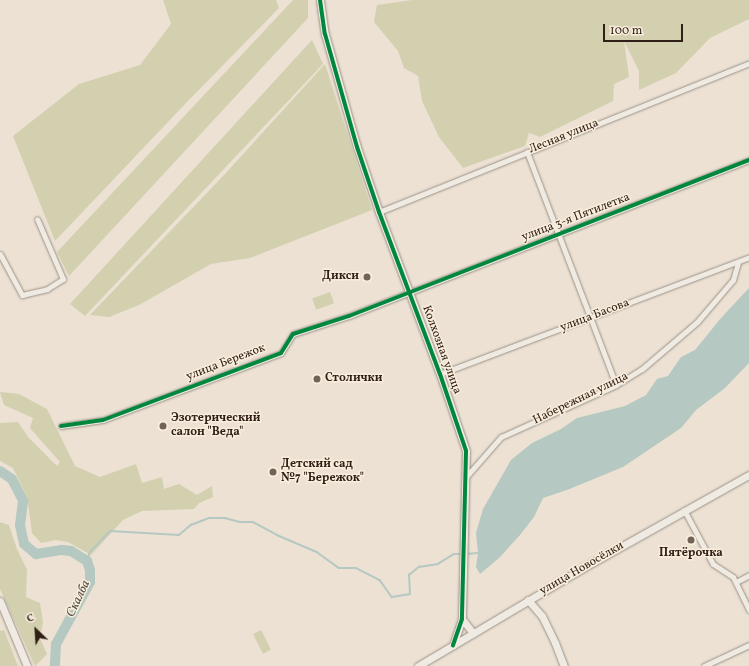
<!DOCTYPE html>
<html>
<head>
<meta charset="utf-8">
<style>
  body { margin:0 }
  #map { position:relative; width:749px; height:666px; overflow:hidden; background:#ece1d2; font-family:Vollkorn,serif }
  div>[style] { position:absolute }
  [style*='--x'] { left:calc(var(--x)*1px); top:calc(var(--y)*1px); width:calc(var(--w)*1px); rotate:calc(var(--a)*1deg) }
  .green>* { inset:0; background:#d3d0b0; transform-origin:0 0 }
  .water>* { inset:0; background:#b5c8c1 }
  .stream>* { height:1.5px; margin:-0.75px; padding:0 0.75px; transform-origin:0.75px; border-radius:0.75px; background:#b5c8c1 }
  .river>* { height:10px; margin:-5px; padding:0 5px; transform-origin:5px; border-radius:5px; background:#b5c8c1 }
  .roads { filter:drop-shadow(0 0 1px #9b9289) drop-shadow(0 0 1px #9b9289) }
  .street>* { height:5px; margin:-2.5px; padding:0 2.5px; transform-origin:2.5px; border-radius:2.5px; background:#efeae2 }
  .secondary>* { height:7px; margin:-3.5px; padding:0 3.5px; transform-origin:3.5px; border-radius:3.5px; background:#efeae2 }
  .cycleway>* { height:4px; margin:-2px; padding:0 2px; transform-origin:2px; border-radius:2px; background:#00873e }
  .dots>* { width:11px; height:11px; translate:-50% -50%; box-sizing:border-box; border:2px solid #f9eddb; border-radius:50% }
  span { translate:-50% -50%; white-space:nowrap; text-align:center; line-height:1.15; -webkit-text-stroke:3px #f9eddb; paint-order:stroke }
  .street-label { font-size:12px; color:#301f17 }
  .poi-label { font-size:12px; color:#301f17; font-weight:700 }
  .right { translate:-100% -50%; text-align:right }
  .left { translate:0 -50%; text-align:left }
  .water-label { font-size:13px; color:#514e48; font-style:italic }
  .north { position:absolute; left:16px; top:610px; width:40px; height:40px; -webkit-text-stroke:3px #f9eddb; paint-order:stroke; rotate:335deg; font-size:11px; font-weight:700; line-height:16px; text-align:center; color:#301f17 }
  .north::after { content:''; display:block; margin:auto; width:14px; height:18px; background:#301f17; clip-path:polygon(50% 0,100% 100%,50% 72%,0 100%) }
  .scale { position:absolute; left:603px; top:24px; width:80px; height:18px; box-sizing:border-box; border:2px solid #301f17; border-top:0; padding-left:5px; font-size:12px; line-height:14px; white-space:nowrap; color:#301f17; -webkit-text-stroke:3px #f9eddb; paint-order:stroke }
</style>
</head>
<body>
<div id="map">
  <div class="green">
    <i style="clip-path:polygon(163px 0,276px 0,279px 8px,186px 103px,55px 241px,13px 136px,79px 84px,140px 65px,171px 24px)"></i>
    <i style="clip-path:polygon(293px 0,308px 0,308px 18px,69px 276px,57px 252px)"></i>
    <i style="clip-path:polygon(412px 0,749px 0,749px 19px,710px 38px,676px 73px,639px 90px,639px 71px,624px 41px,629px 77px,614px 84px,613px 101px,540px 137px,529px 133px,525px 146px,463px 168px,439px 137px,422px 101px,418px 76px,404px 68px,398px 51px,374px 22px,377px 5px)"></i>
    <i style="clip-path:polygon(312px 40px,323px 64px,85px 316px,70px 304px)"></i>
    <i style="clip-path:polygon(325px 64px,372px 210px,250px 258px,211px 264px,139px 305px,109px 317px,90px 315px,225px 174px)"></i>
    <i style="left:330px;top:292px;width:12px;height:19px;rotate:70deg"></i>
    <i style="clip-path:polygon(0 392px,19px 394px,47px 409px,75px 466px,100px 477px,136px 464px,142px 483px,162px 477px,164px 489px,179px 484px,197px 495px,212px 486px,213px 497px,199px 503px,194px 509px,142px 511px,123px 520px,91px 555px,68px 542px,56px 540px,41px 543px,32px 533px,27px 497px,13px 468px,0 461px,0 423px,18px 422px,28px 437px,57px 466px,60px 462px,30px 428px,33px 418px,4px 405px)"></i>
    <i style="clip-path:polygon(0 522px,9px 525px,17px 549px,27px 570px,26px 597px,40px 603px,43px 622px,40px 638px,47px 654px,35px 666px,0 589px)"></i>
    <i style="clip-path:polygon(4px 630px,18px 666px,0 666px,0 631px)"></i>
    <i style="left:261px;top:630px;width:22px;height:9px;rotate:63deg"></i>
  </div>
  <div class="water">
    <i style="clip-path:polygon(749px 288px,749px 363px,725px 388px,696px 410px,681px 428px,623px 467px,567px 490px,543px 498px,534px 517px,520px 535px,499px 558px,480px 574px,476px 567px,478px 553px,476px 533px,483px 509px,511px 460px,532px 443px,561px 429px,577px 418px,625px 406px,646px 395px,657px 379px,668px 376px,681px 357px,695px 350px,721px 318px)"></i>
  </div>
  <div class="stream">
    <i style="--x:466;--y:554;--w:12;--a:-5"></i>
    <i style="--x:87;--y:561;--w:9;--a:-72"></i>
    <i style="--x:90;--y:552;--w:29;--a:-46"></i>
    <i style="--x:110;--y:531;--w:69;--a:3.3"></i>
    <i style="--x:179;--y:535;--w:16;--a:-40"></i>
    <i style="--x:191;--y:525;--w:19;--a:-21"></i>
    <i style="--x:209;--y:518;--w:16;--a:0"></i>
    <i style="--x:225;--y:518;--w:16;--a:15"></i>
    <i style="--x:240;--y:522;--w:13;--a:0"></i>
    <i style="--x:253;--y:522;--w:27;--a:28"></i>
    <i style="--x:277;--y:535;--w:43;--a:23"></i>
    <i style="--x:317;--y:552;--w:27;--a:36"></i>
    <i style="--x:339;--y:568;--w:17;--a:0"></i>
    <i style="--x:356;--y:568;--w:27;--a:27"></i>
    <i style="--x:380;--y:580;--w:21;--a:55"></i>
    <i style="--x:392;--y:597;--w:18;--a:-9"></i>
    <i style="--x:410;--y:594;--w:19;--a:-93"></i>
    <i style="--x:409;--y:575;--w:13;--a:-39"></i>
    <i style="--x:419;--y:567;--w:19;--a:-9"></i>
    <i style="--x:438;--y:564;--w:19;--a:-32"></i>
    <i style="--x:454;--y:554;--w:6;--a:0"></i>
  </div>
  <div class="river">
    <i style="--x:0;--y:471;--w:14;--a:34"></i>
    <i style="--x:12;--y:479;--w:25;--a:63"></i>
    <i style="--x:23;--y:501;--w:24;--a:97"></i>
    <i style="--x:20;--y:525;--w:19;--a:78"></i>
    <i style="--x:24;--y:544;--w:16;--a:40"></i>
    <i style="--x:36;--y:554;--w:26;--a:-9"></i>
    <i style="--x:62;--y:550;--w:9;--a:6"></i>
    <i style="--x:71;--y:551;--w:19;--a:32"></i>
    <i style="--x:87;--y:561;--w:9;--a:72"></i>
    <i style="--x:90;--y:570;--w:12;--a:90"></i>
    <i style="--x:90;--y:582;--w:71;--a:118.7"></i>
    <i style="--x:56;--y:644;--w:22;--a:93"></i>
  </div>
  <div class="roads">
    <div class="street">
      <i style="--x:527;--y:152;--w:249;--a:69.1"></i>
      <i style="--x:379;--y:212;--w:399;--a:-21.9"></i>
      <i style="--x:0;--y:254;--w:47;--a:61.8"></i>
      <i style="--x:22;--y:295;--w:26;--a:-13"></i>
      <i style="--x:47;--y:289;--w:19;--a:-32"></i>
      <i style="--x:63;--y:279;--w:65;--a:-113.4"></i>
      <i style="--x:440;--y:374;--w:330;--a:-20.7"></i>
      <i style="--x:61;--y:426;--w:42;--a:-8.1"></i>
      <i style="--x:103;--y:420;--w:190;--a:-20.6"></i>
      <i style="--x:281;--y:353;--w:22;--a:-58"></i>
      <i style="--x:293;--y:334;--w:59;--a:-17.8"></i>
      <i style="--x:349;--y:316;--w:429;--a:-21.3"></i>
      <i style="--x:465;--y:478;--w:55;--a:-48.7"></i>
      <i style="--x:501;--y:437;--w:126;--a:-24.3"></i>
      <i style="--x:616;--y:385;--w:31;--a:-32"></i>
      <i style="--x:642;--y:369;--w:72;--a:-40.5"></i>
      <i style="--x:697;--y:322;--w:55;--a:-49.4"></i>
      <i style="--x:733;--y:280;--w:19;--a:-74"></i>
      <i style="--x:684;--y:510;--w:61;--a:61.8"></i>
      <i style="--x:713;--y:564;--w:24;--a:33"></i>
      <i style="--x:733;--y:577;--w:37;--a:64"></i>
      <i style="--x:736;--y:582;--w:15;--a:-28"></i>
      <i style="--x:704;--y:666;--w:50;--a:-25"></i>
    </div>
    <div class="secondary">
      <i style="--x:320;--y:0;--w:34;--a:82"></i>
      <i style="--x:325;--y:34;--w:117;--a:74.2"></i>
      <i style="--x:357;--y:147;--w:69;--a:71.3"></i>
      <i style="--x:379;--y:212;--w:173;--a:69.4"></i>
      <i style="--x:440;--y:374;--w:81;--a:71.3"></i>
      <i style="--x:466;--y:451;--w:168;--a:91.4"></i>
      <i style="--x:462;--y:619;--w:28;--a:109"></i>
      <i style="--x:528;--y:600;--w:21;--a:49"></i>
      <i style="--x:542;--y:616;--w:30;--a:64"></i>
      <i style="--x:555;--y:643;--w:25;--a:69"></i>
      <i style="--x:0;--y:601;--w:70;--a:67.4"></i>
      <i style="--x:462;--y:619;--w:18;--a:52"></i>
      <i style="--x:418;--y:666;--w:192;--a:-30.7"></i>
      <i style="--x:583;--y:568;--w:190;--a:-29.3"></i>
    </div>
  </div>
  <div class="cycleway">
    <i style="--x:320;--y:0;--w:34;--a:82"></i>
    <i style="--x:325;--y:34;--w:117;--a:74.2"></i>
    <i style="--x:357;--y:147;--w:69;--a:71.3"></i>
    <i style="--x:379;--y:212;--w:173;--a:69.4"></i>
    <i style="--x:440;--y:374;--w:81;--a:71.3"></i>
    <i style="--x:466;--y:451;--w:168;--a:91.4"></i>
    <i style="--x:462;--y:619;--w:28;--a:109"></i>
    <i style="--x:61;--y:426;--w:42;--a:-8.1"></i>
    <i style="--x:103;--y:420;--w:190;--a:-20.6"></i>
    <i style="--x:281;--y:353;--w:22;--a:-58"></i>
    <i style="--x:293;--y:334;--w:59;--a:-17.8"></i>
    <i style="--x:349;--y:316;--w:429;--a:-21.3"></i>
  </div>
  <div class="dots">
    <i style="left:367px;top:277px;background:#726358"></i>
    <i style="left:317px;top:379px;background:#726358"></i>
    <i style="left:163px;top:426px;background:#726358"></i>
    <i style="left:273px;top:472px;background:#726358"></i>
    <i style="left:691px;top:540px;background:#726358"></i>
  </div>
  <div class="street-label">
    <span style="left:564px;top:137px;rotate:-22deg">Лесная улица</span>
    <span style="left:576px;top:218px;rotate:-21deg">улица 3-я Пятилетка</span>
    <span style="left:595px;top:316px;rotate:-21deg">улица Басова</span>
    <span style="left:441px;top:350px;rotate:70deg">Колхозная улица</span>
    <span style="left:226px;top:363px;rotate:-21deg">улица Бережок</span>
    <span style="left:581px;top:399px;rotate:-26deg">Набережная улица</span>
    <span style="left:582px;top:569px;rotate:-30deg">улица Новосёлки</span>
  </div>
  <div class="poi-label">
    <span class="right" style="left:359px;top:277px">Дикси</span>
    <span class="left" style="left:325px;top:379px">Столички</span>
    <span class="left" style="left:171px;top:426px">Эзотерический<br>салон "Веда"</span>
    <span class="left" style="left:281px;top:472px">Детский сад<br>№7 "Бережок"</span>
    <span style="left:691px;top:554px">Пятёрочка</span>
  </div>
  <div class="water-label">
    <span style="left:79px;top:599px;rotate:-65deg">Скалба</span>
  </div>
  <div class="north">С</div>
  <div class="scale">100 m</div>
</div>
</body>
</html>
